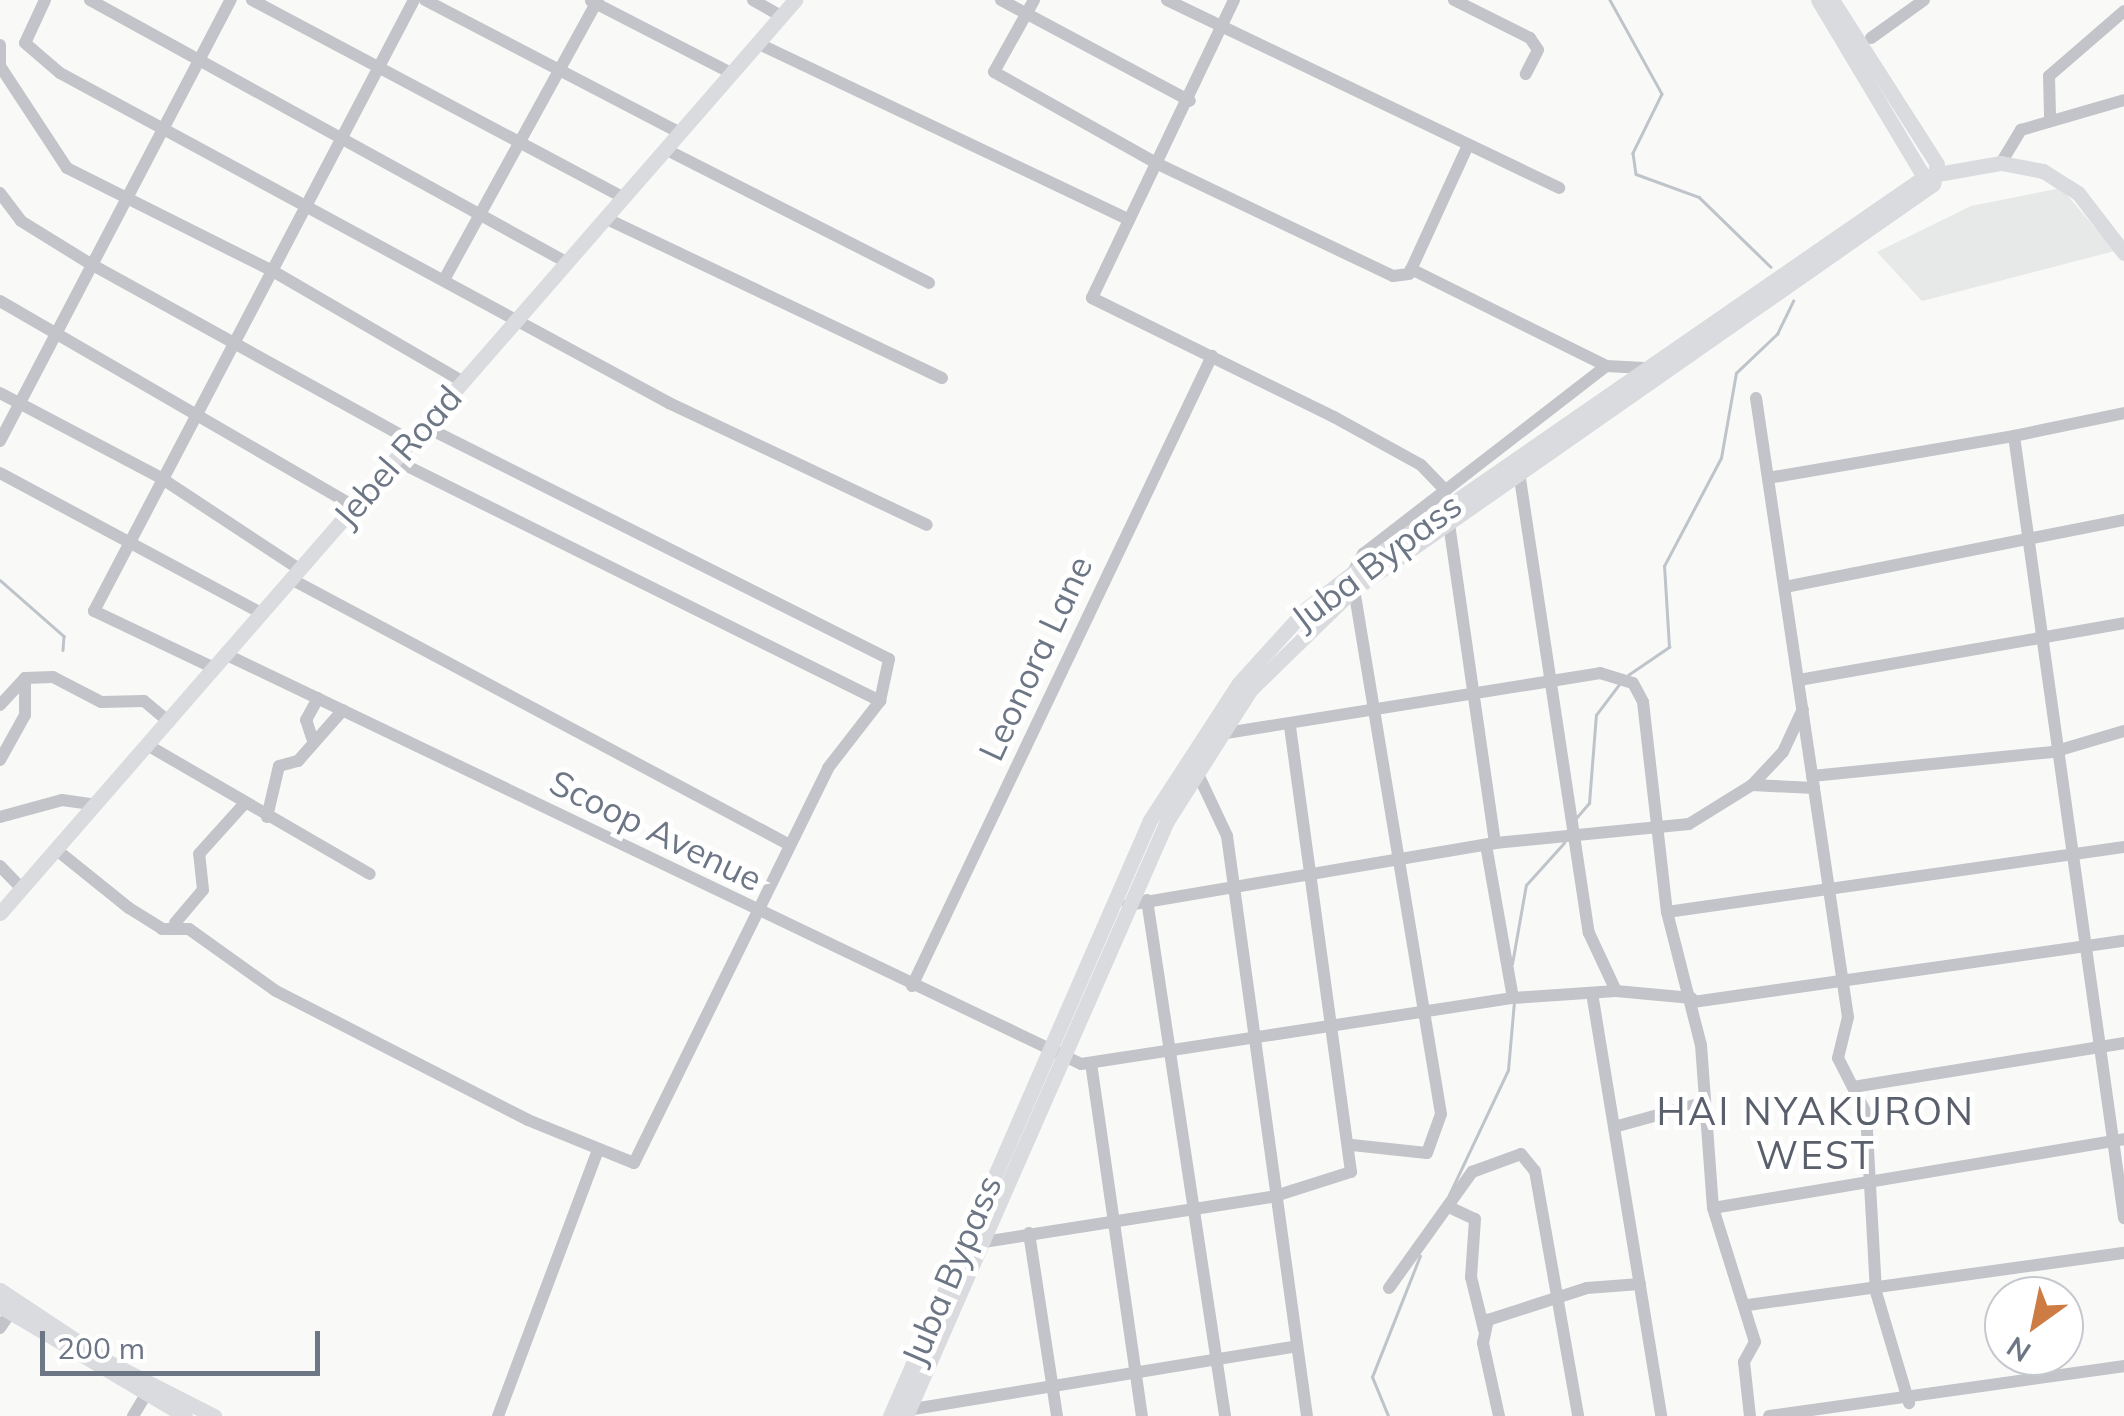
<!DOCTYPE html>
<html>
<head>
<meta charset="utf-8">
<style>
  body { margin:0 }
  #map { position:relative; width:2124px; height:1416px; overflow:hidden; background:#f9faf8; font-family:Mulish,sans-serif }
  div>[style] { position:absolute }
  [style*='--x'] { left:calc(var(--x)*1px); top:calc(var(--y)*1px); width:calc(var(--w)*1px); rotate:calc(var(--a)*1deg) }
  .built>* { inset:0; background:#e7e9e8 }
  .stream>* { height:2.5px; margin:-1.25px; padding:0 1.25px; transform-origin:1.25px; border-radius:1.25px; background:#bec4ca }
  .minor>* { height:12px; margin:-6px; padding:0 6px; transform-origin:6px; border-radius:6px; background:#c2c4c9 }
  .major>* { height:15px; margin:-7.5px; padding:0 7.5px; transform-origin:7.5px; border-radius:7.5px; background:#d9dbdf }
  span { translate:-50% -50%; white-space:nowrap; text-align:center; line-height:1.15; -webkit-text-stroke:10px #fff; paint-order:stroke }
  .street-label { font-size:35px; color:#6d7685 }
  .neighbourhood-label { font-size:38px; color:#5a606b; letter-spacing:2.5px }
  .north { position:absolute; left:1984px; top:1276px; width:100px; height:100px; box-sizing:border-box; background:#fff; border:2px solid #c5c8ce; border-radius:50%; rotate:213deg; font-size:28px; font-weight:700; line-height:40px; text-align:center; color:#6d7685 }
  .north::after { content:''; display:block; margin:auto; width:35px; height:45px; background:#cd7c44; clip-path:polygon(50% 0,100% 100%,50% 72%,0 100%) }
  .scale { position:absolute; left:40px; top:1331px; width:280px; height:45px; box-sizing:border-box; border:5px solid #6d7685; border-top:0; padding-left:12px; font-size:30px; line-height:35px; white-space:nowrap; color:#6d7685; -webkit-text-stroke:8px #fff; paint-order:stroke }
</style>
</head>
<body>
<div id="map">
  <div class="built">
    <i style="clip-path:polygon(2061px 188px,2115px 251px,1922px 301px,1877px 252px,1971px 206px)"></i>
  </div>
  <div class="stream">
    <i style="--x:1610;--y:0;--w:107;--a:61"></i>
    <i style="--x:1662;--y:94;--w:66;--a:116.2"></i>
    <i style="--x:1633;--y:153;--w:21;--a:82"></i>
    <i style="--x:1636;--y:174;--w:67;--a:20.1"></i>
    <i style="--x:1699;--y:197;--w:100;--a:44.2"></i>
    <i style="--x:0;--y:580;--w:85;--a:41.2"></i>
    <i style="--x:64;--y:636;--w:14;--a:94"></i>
    <i style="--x:1628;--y:675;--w:50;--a:-34.3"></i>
    <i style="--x:1669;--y:647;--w:81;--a:-93.5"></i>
    <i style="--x:1664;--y:566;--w:122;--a:-62.2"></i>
    <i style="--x:1721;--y:458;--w:86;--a:-80"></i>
    <i style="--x:1736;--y:373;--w:57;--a:-43.6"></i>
    <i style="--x:1777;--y:334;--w:37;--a:-64"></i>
    <i style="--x:1576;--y:818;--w:20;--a:-49"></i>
    <i style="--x:1589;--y:803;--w:88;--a:-85.5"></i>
    <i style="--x:1596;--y:715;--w:39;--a:-53"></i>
    <i style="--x:1512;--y:964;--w:80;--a:-80"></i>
    <i style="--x:1526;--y:885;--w:57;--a:-47.9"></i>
    <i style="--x:1449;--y:1195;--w:138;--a:-64.7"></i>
    <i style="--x:1508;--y:1070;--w:69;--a:-85"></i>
    <i style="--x:1388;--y:1416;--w:42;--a:-112.3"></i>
    <i style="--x:1372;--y:1377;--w:130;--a:-68.4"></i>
  </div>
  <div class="minor">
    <i style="--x:45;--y:0;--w:47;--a:114.9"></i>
    <i style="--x:25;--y:43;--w:46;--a:40.6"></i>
    <i style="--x:60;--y:73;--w:693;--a:28.45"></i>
    <i style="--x:669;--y:403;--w:285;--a:25.3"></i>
    <i style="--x:90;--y:0;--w:543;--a:28.83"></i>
    <i style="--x:252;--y:0;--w:420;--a:28"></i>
    <i style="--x:425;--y:0;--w:286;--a:27.5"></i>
    <i style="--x:753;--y:0;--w:32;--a:30"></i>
    <i style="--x:1001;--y:0;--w:214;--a:28.1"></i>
    <i style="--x:1034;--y:0;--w:82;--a:119.1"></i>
    <i style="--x:994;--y:72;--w:188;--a:29.3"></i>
    <i style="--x:1158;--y:164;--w:260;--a:25.5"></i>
    <i style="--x:1393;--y:276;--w:16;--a:-7"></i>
    <i style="--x:1409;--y:274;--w:142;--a:-65.4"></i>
    <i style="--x:1167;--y:0;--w:435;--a:25.6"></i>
    <i style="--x:1234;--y:0;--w:330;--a:115.5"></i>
    <i style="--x:1092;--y:298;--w:270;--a:26.2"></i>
    <i style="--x:1334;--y:417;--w:99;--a:28.9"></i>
    <i style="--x:1421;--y:465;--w:33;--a:46"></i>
    <i style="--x:1444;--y:489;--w:358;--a:81.8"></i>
    <i style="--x:1454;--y:0;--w:85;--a:26.6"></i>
    <i style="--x:1530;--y:38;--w:14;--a:56"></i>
    <i style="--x:1538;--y:50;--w:27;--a:117"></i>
    <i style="--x:591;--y:1;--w:157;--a:27.2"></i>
    <i style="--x:1871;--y:38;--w:65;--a:-35.6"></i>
    <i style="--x:757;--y:43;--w:412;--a:25.4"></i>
    <i style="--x:0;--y:45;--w:21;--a:90"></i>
    <i style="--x:0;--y:66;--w:122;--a:56.7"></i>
    <i style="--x:67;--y:168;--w:228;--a:26.6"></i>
    <i style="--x:271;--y:270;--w:221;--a:30.2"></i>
    <i style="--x:2050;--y:116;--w:40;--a:-91.4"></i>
    <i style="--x:2049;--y:76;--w:99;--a:-40.9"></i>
    <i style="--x:665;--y:149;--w:296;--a:26.9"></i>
    <i style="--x:2001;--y:163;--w:39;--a:-59"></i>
    <i style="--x:2021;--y:130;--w:107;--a:-16.2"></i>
    <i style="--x:0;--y:193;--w:35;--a:53"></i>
    <i style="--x:21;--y:221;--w:80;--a:31.7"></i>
    <i style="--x:89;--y:263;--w:368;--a:28.9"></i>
    <i style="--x:605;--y:218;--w:373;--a:25.4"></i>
    <i style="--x:1411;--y:269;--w:218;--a:26.4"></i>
    <i style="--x:1606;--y:366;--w:39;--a:3"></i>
    <i style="--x:445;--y:278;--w:317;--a:-61.2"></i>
    <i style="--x:0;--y:301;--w:409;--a:30.1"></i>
    <i style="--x:0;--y:393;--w:182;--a:27.8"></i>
    <i style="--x:161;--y:478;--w:165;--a:33.4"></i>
    <i style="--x:1756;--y:398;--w:626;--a:81.55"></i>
    <i style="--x:1848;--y:1017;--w:42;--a:103.7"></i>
    <i style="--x:1838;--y:1058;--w:62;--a:63"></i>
    <i style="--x:1866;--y:1113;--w:179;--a:86.8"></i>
    <i style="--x:1876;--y:1292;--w:116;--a:73.4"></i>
    <i style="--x:2124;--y:413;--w:112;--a:168.2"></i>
    <i style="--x:2014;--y:436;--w:790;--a:81.99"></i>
    <i style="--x:0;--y:441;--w:498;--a:-62.4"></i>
    <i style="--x:395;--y:460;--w:542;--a:26.42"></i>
    <i style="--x:1519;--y:472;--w:466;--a:81.4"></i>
    <i style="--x:1589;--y:933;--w:64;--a:65"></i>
    <i style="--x:0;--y:473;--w:296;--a:28.2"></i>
    <i style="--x:1768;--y:478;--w:250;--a:-9.7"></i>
    <i style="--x:1353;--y:572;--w:21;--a:-61"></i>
    <i style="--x:1363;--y:554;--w:307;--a:-37.7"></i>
    <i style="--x:291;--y:579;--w:563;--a:28.07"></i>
    <i style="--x:1785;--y:587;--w:346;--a:-11.2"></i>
    <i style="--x:225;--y:654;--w:949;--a:25.59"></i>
    <i style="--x:1081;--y:1064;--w:437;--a:-8.7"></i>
    <i style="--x:1513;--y:998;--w:103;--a:-3.9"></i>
    <i style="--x:1616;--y:991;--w:76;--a:5.3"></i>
    <i style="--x:214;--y:668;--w:133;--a:-154.6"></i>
    <i style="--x:94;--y:611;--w:690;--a:-62.36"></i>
    <i style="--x:1799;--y:680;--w:330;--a:-9.9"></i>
    <i style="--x:0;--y:705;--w:37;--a:-47"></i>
    <i style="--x:25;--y:678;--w:28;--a:-2"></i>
    <i style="--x:53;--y:677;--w:54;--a:27.5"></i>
    <i style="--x:101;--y:702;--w:43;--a:-1.3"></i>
    <i style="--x:144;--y:701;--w:33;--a:40"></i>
    <i style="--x:1220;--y:734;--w:385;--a:-9.1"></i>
    <i style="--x:1600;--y:673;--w:34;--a:17"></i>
    <i style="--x:1633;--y:683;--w:21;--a:62"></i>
    <i style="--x:1643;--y:702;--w:211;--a:83.5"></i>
    <i style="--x:1667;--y:912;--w:137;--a:75.7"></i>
    <i style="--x:1701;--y:1045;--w:163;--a:85.8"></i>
    <i style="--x:1713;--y:1208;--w:140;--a:72.6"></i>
    <i style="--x:1755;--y:1342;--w:23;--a:119"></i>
    <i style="--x:1744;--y:1362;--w:54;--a:83.7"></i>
    <i style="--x:312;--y:738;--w:19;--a:-108"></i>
    <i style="--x:306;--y:720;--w:25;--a:-61"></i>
    <i style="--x:149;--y:746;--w:255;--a:30.1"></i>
    <i style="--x:0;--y:760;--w:51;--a:-60.9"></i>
    <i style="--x:25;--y:715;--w:37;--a:-90"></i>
    <i style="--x:1196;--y:770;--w:73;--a:64.8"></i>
    <i style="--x:1227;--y:836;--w:585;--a:82.15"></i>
    <i style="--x:1812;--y:776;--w:242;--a:-5.7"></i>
    <i style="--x:2053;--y:752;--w:74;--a:-16.5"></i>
    <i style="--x:1752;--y:785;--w:45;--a:-46.8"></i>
    <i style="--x:1783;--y:752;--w:47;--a:-65.1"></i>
    <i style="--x:0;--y:817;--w:64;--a:-15.3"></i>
    <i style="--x:62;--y:800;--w:35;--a:8"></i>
    <i style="--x:267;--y:817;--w:52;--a:-76.8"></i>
    <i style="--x:279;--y:766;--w:20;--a:-15"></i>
    <i style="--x:298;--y:761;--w:68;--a:-48.6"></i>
    <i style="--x:1486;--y:845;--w:155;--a:80"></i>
    <i style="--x:58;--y:851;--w:91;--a:38.8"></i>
    <i style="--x:129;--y:908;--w:39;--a:32"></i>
    <i style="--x:162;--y:929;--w:27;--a:0"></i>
    <i style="--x:189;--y:929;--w:107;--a:35.5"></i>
    <i style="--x:276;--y:991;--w:283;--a:27.1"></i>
    <i style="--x:528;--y:1120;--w:114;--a:22.1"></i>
    <i style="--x:634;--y:1163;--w:440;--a:-63.8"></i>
    <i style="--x:828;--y:768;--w:85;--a:-52.2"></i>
    <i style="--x:880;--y:701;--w:43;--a:-77.9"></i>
    <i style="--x:889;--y:659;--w:520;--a:-153.39"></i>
    <i style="--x:0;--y:866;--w:30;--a:46"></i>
    <i style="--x:1147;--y:900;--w:522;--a:81.4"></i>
    <i style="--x:1128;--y:905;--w:372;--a:-9.6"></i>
    <i style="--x:1495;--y:843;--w:195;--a:-5.6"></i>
    <i style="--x:1689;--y:824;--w:74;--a:-31.8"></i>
    <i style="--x:1752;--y:785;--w:62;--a:2.8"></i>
    <i style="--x:1667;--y:912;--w:462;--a:-8.1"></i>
    <i style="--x:175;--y:923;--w:43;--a:-49.7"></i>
    <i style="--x:203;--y:890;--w:36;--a:-96"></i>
    <i style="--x:199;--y:854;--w:67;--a:-48"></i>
    <i style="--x:912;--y:986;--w:698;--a:-64.54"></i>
    <i style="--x:1592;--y:993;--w:429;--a:80.7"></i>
    <i style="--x:1693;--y:1002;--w:435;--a:-8.1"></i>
    <i style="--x:1091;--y:1063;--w:357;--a:81.8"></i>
    <i style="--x:1853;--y:1087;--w:275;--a:-9.2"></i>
    <i style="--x:1614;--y:1127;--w:91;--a:-15.3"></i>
    <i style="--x:1352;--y:1145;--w:75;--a:6.1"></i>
    <i style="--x:1427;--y:1153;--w:41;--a:-70.3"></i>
    <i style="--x:1441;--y:1114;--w:532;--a:-99.41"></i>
    <i style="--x:1451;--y:1208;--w:26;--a:25"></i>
    <i style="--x:1475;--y:1219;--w:58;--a:93.9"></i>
    <i style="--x:1471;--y:1277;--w:55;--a:76.2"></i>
    <i style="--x:1713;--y:1208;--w:417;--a:-9.5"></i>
    <i style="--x:1029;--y:1233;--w:185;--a:81.3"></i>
    <i style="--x:977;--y:1243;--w:299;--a:-8.9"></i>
    <i style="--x:1272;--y:1197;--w:83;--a:-17.6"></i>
    <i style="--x:1351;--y:1172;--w:451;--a:-97.8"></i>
    <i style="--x:1389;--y:1288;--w:143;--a:-54.4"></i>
    <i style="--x:1472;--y:1172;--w:52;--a:-20.2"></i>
    <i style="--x:1521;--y:1154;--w:22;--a:51"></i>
    <i style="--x:1535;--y:1171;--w:249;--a:80"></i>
    <i style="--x:1748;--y:1305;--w:380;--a:-7.9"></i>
    <i style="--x:0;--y:1328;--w:18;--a:-56"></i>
    <i style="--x:907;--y:1410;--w:394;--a:-9.3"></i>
    <i style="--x:133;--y:1416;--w:23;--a:-59"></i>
    <i style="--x:498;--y:1416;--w:284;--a:-69.4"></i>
    <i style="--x:1499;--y:1416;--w:75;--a:-102.4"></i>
    <i style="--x:1483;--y:1343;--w:24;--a:-78"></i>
    <i style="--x:1488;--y:1320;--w:104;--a:-17.9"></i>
    <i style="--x:1587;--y:1288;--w:53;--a:-4.3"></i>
    <i style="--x:1769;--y:1416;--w:359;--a:-8"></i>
  </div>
  <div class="major">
    <i style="--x:1932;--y:175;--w:70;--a:-9.9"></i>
    <i style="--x:2001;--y:163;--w:43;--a:10.8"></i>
    <i style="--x:2043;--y:171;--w:41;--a:32.2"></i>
    <i style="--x:2078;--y:193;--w:76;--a:52.5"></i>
    <i style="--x:0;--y:913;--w:1211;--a:-48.95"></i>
    <i style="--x:0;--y:1290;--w:132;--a:33.6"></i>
    <i style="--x:110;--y:1363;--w:117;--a:27"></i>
    <i style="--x:0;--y:1306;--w:215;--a:30.7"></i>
    <i style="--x:890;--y:1416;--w:650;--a:-66.43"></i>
    <i style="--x:1150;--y:820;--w:163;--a:-57"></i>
    <i style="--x:1239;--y:683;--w:100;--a:-47.8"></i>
    <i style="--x:1306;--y:609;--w:72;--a:-37.7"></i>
    <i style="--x:1363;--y:565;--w:682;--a:-34.67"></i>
    <i style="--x:1924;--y:177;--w:206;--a:-120.9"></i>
    <i style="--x:906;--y:1416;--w:650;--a:-66.32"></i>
    <i style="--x:1167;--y:821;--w:155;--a:-57.6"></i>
    <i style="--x:1250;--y:690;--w:145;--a:-44.2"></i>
    <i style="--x:1354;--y:589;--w:707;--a:-34.97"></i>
    <i style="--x:1933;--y:184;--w:20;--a:-79"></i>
    <i style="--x:1937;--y:164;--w:195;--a:-122.6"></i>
  </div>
  <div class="street-label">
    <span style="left:397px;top:456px;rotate:-49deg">Jebel Road</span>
    <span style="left:1376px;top:561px;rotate:-37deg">Juba Bypass</span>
    <span style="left:1035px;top:658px;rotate:-65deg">Leonora Lane</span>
    <span style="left:656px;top:830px;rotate:26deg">Scoop Avenue</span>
    <span style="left:951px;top:1270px;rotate:-67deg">Juba Bypass</span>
  </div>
  <div class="neighbourhood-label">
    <span style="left:1816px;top:1134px">HAI NYAKURON<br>WEST</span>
  </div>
  <div class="north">N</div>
  <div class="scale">200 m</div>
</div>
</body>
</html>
